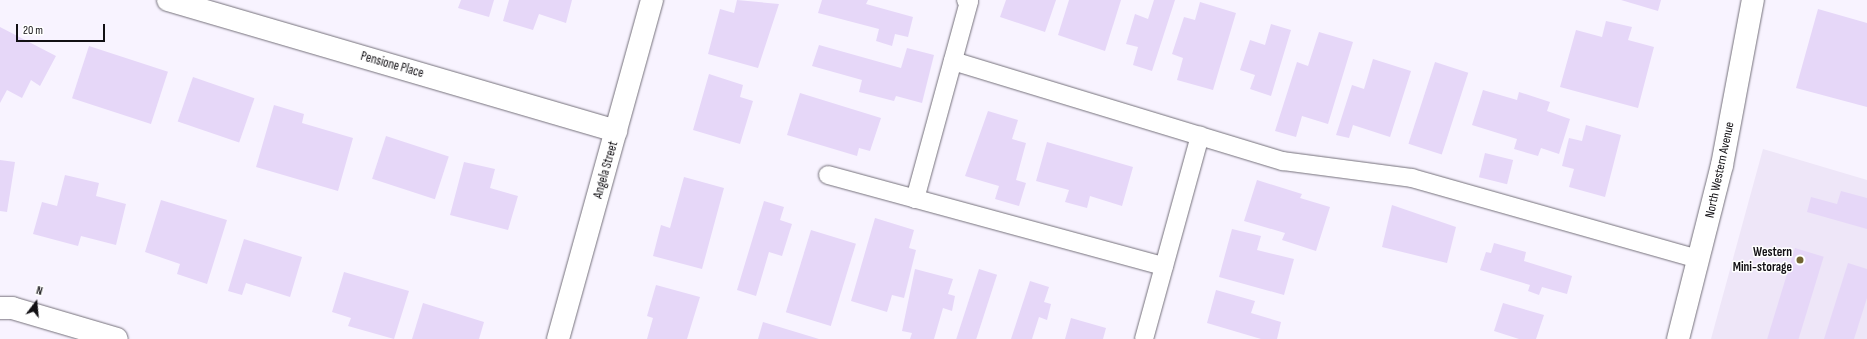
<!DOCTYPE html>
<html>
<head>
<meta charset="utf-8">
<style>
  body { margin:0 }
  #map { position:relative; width:1867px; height:339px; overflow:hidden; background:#f8f3ff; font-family:"Sofia Sans Condensed",sans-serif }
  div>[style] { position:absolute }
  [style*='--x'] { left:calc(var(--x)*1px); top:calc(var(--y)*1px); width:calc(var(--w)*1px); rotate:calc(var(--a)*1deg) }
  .built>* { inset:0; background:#eee6f8 }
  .building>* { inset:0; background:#e6d7f8; transform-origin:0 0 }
  .roads { filter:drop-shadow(0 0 1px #74707a) drop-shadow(0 0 1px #74707a) }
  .service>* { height:18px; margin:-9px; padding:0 9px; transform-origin:9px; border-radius:9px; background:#fff }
  .minor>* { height:22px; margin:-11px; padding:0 11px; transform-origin:11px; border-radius:11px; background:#fff }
  .secondary>* { height:22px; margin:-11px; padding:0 11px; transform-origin:11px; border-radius:11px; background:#fff }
  .dots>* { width:11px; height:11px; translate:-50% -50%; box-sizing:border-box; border:2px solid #fff; border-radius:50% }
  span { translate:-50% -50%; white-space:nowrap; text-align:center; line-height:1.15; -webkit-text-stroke:3px #fff; paint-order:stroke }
  .street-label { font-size:13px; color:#121014 }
  .poi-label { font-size:13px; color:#121014; font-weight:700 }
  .right { translate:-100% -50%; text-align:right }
  .north { position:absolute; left:16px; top:283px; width:40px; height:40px; -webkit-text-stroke:3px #fff; paint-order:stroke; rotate:16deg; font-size:11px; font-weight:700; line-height:16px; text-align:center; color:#121014 }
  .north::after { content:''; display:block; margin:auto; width:14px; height:18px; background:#121014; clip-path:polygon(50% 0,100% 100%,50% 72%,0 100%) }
  .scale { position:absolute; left:16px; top:24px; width:89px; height:18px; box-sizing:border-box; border:2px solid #121014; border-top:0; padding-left:5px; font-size:12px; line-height:14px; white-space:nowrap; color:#121014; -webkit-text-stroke:3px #fff; paint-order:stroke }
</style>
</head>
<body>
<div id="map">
  <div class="built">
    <i style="clip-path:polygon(1763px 149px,1867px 180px,1867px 339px,1711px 339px)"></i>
  </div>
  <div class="building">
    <i style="clip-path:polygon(461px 0,494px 0,489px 17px,458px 8px)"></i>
    <i style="clip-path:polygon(509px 0,572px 0,566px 23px,539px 14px,533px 30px,503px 21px)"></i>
    <i style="clip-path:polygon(737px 0,779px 4px,758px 68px,708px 54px,720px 9px,734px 13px)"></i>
    <i style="clip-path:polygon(822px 0,868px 0,866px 4px,913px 17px,908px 37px,895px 34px,892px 46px,876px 41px,879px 29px,818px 13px)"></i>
    <i style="clip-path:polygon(1006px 0,1056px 0,1045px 32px,1000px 17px)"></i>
    <i style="clip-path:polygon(1069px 0,1121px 0,1105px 51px,1058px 35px)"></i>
    <i style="clip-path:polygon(1154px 0,1175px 0,1152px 71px,1133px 65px,1138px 47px,1126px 44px,1135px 14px,1148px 19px)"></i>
    <i style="clip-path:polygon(1621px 0,1661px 0,1658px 11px)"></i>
    <i style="clip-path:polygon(1200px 2px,1236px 13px,1213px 90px,1177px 80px,1183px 58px,1172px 54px,1184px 17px,1195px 20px)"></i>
    <i style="clip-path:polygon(1818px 9px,1867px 23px,1867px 107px,1796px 88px)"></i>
    <i style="clip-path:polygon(1606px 21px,1632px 27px,1628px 40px,1654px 47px,1638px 108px,1560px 87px,1576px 30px,1602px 37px)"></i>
    <i style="clip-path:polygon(1271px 24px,1291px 30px,1271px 96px,1250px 89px,1255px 75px,1240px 70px,1250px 40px,1265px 45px)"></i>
    <i style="clip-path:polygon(0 27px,56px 56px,40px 86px,31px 80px,22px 98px,7px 90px,0 103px)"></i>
    <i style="clip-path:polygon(1319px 32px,1353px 42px,1328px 124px,1302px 116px,1296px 137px,1275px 131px,1297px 62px,1308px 66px)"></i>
    <i style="clip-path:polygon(819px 45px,901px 68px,907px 48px,934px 55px,922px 103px,896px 96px,894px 101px,859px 92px,862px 80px,812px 66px)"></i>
    <i style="left:89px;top:46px;width:83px;height:55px;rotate:18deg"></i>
    <i style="clip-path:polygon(1373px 59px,1411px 71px,1390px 137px,1353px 125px,1349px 138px,1336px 135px,1352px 85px,1364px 89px)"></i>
    <i style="left:1435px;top:62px;width:35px;height:86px;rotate:18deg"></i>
    <i style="clip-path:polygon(709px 74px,743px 85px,740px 97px,753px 101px,740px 144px,693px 130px)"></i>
    <i style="left:193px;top:77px;width:65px;height:47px;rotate:19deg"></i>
    <i style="clip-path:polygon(1483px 90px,1517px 100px,1519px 92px,1550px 102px,1547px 111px,1570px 119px,1559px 154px,1541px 148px,1538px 156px,1514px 149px,1517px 139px,1472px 125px)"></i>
    <i style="clip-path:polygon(800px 93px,881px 118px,870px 151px,859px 148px,857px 156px,787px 135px)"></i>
    <i style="clip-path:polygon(274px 105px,304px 114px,302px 123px,353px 138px,338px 191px,256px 167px)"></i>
    <i style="clip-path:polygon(988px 111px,1018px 120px,1012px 139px,1026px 143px,1016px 180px,1026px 183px,1019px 206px,995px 199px,999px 186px,965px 176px)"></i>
    <i style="clip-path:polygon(1586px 125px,1621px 135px,1605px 197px,1569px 187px,1574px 169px,1562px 166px,1569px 138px,1582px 141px)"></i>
    <i style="left:386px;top:136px;width:66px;height:45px;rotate:18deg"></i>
    <i style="clip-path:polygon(1047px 142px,1133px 167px,1122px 206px,1090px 196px,1087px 208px,1065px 202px,1069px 190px,1036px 181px)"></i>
    <i style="left:1485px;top:153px;width:29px;height:25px;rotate:14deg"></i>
    <i style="clip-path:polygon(0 160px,15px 162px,7px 212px,0 211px)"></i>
    <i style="clip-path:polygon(464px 162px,495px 169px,490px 188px,518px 196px,508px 230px,450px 215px)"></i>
    <i style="clip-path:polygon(65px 175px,99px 183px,96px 196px,126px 204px,116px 245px,81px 236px,78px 246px,33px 234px,42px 202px,57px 206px)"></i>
    <i style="clip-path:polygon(684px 177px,724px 188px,702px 269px,653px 256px,661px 225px,670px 228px)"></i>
    <i style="clip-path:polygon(1257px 180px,1302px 194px,1300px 198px,1330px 207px,1316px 251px,1282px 240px,1285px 233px,1244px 221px)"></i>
    <i style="clip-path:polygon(1841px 191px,1867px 198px,1867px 229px,1807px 212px,1811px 197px,1837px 204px)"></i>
    <i style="clip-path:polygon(161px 200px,227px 220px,207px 284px,177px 274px,180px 264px,145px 252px)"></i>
    <i style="clip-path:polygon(764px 201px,784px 207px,780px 220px,792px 224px,782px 256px,769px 252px,756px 296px,737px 290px)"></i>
    <i style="clip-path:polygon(1392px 205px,1456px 227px,1447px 263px,1382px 247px)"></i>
    <i style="clip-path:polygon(875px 218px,914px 230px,909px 248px,916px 250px,904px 298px,892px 295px,887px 312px,851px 301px)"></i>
    <i style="clip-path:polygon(1232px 229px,1261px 236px,1257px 250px,1294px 259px,1284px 295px,1219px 277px)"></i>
    <i style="left:811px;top:230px;width:47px;height:86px;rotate:17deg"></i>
    <i style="clip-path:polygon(244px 239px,302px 257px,290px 297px,246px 283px,242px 295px,228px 291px)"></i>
    <i style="clip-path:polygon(1494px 243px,1526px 252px,1524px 261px,1572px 276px,1567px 294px,1542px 287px,1539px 295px,1528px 291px,1530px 285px,1480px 270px,1486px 252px,1491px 253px)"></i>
    <i style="left:1795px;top:248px;width:30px;height:95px;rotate:17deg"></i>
    <i style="clip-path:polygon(1848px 263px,1867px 269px,1867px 298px,1854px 339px,1824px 339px)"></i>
    <i style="clip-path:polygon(915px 269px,953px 279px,948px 294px,955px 296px,952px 311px,943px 308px,934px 339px,910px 339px,912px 333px,902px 331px)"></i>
    <i style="left:979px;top:269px;width:19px;height:74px;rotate:18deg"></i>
    <i style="clip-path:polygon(344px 272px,409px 291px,394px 339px,348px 326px,351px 318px,332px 312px)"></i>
    <i style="clip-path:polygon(1030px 281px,1049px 287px,1044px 302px,1051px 304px,1047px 320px,1039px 317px,1032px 339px,1011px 339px)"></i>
    <i style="clip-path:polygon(656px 285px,700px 297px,687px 339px,647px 339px,653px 318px,647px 316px)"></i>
    <i style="clip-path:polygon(1216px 290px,1255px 301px,1251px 313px,1281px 322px,1277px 339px,1261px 339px,1207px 323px)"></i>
    <i style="clip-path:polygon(423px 303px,484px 322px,479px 339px,412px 339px)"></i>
    <i style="clip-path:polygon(1503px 303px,1544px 315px,1536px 339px,1519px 339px,1494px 331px)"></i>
    <i style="clip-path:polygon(1071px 318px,1106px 328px,1103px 339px,1065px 339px)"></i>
    <i style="clip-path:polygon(763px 322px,819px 339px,758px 339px)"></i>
  </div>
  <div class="roads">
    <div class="service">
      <i style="--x:953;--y:61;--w:345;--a:16.9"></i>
      <i style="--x:1283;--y:161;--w:130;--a:7.5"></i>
      <i style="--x:1412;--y:178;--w:298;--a:15.8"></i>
      <i style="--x:828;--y:175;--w:348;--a:15.2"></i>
      <i style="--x:915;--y:199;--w:205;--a:-74.7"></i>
      <i style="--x:969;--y:1;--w:3;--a:-162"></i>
      <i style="--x:1144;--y:339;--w:211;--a:-74.6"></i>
    </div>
    <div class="minor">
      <i style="--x:168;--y:0;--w:467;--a:16.3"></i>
      <i style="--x:0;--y:308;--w:12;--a:0"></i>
      <i style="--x:12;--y:308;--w:109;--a:16.4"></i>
      <i style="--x:558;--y:339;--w:352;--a:-74.5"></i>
    </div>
    <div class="secondary">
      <i style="--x:1678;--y:339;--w:179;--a:-75.8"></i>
      <i style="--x:1722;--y:165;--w:168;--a:-79.4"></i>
    </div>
  </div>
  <div class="dots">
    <i style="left:1800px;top:260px;background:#716431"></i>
  </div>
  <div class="street-label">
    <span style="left:392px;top:65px;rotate:16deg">Pensione Place</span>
    <span style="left:606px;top:170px;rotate:-74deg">Angela Street</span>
    <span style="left:1720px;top:170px;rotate:-78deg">North Western Avenue</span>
  </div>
  <div class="poi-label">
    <span class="right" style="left:1792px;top:260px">Western<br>Mini-storage</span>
  </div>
  <div class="north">N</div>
  <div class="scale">20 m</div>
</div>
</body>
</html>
